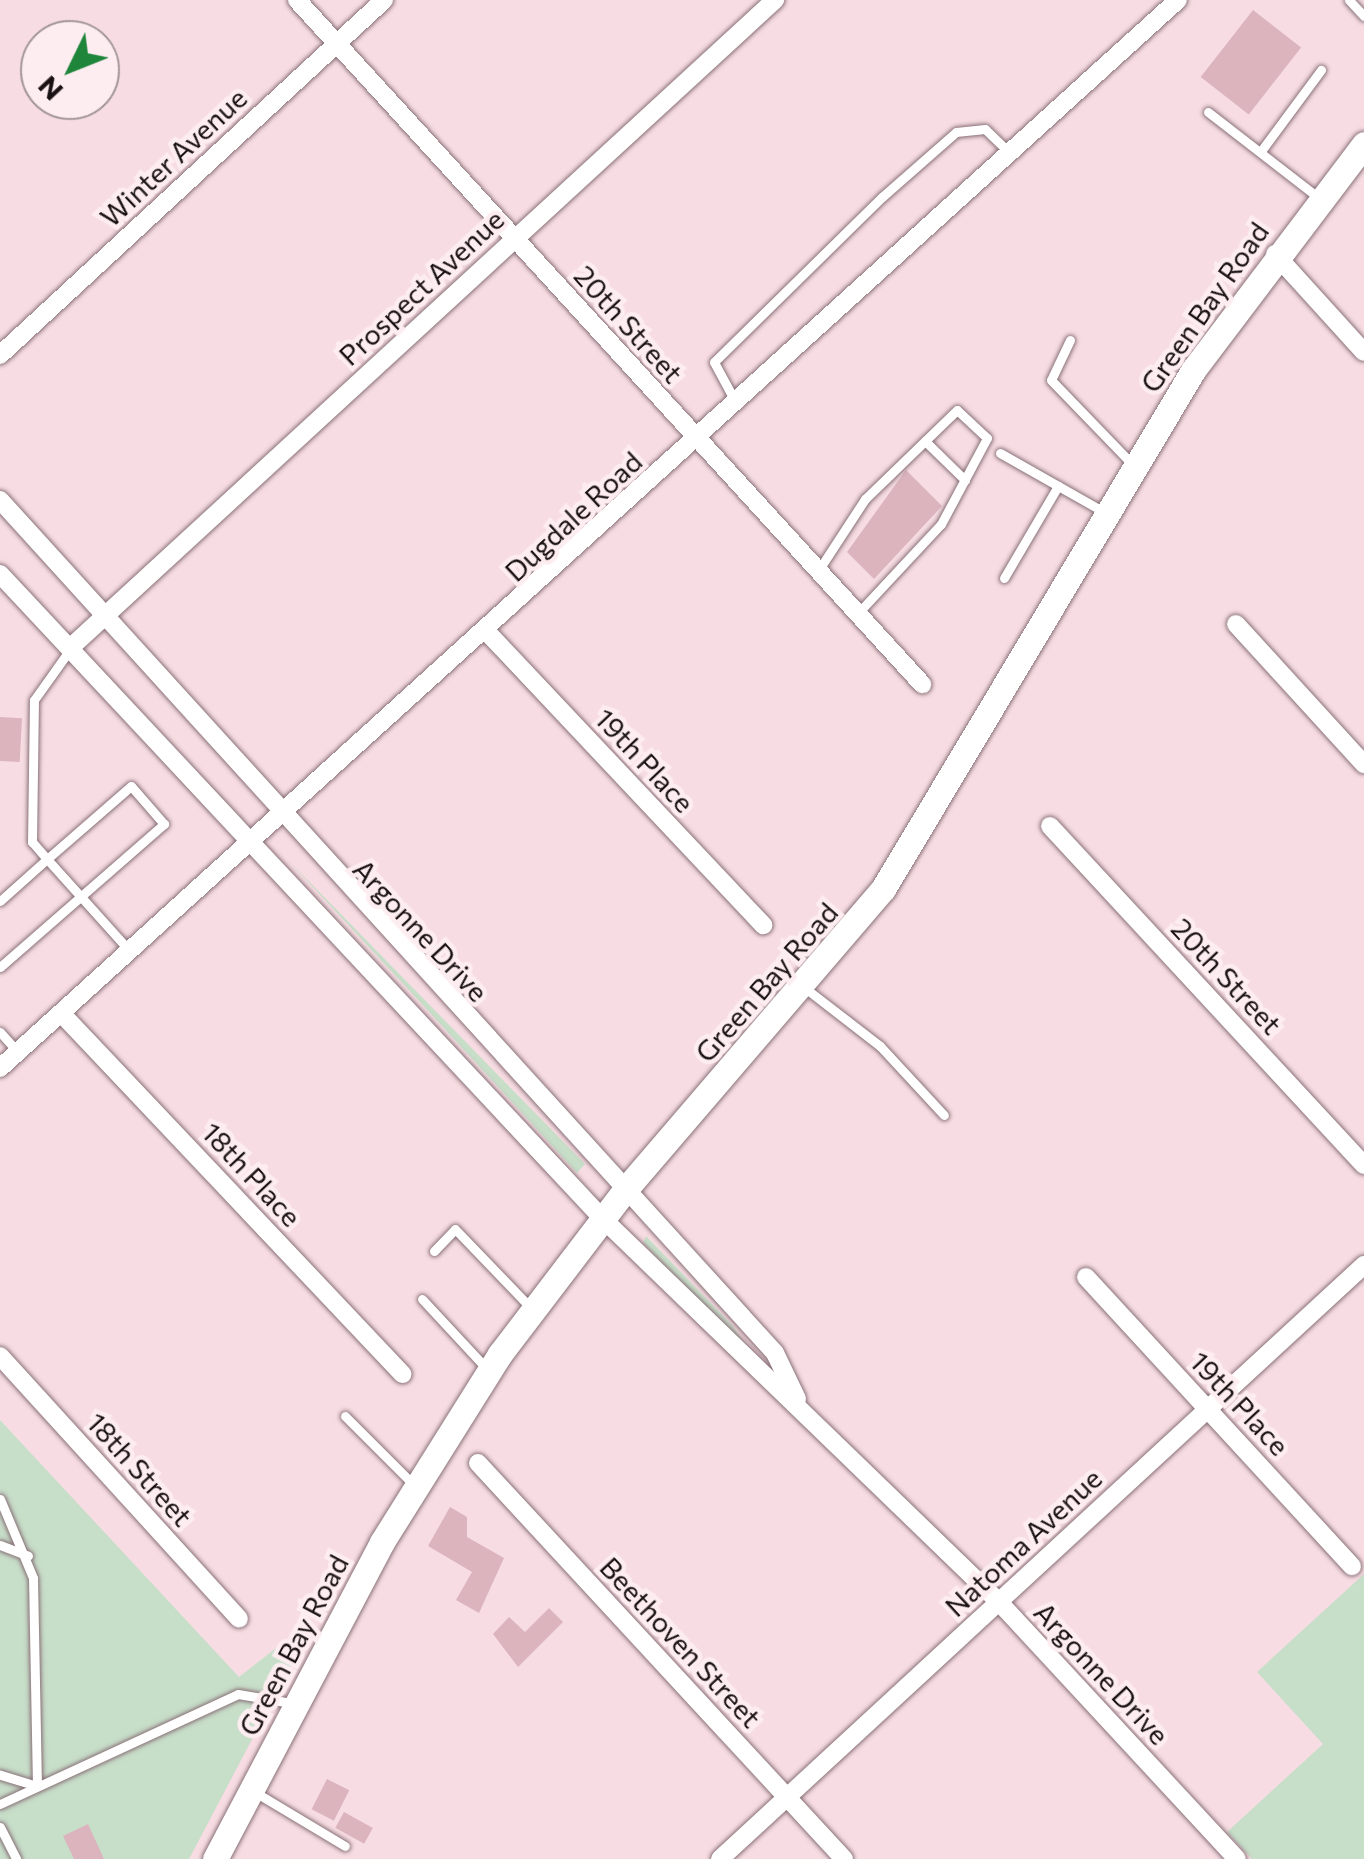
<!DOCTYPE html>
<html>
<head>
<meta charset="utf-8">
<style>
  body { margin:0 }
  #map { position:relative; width:1364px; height:1859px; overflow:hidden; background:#f7dde3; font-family:Commissioner,sans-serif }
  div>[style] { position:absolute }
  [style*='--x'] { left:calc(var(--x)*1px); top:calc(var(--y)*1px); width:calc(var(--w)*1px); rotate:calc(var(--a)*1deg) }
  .green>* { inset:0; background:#c7dec9 }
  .building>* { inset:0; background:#dbb4be; transform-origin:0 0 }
  .path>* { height:4px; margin-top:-2px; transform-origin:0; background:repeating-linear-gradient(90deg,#9f8c91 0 8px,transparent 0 16px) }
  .roads { filter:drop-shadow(0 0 2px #897178) drop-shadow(0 0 2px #897178) }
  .service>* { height:9px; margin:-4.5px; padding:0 4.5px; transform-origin:4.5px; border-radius:4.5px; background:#fff }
  .minor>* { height:18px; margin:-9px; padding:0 9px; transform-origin:9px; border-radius:9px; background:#fff }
  .secondary>* { height:25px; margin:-12.5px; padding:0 12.5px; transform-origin:12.5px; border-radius:12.5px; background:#fff }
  span { translate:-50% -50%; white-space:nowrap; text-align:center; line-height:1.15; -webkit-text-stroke:9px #fdedf1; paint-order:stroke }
  .street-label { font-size:28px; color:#191113 }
  .north { position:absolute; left:20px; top:20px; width:100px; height:100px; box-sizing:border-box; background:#fdedf1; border:2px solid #a29598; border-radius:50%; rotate:227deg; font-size:28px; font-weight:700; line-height:40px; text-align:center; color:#191113 }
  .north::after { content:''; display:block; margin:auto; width:35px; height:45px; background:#1f853a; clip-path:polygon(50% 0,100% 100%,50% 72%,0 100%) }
</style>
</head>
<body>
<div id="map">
  <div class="green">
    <i style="clip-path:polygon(286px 858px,585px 1164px,577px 1173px,420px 1002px)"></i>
    <i style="clip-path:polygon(646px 1236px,733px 1326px,759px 1366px,643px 1243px)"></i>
    <i style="clip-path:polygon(0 1420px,239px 1677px,285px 1641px,297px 1654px,189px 1859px,0 1859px)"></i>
    <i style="clip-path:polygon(1364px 1574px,1364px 1859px,1252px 1859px,1227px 1832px,1323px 1744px,1257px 1672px)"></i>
  </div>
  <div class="building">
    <i style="left:1253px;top:10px;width:61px;height:85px;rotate:38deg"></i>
    <i style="clip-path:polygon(906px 470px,942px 506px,874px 579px,847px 552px)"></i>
    <i style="left:0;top:717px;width:22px;height:44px;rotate:3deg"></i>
    <i style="clip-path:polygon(450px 1507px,467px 1517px,467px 1537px,504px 1558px,479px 1613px,456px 1600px,472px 1572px,428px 1546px)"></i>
    <i style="clip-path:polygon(549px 1608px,563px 1622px,518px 1667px,493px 1634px,509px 1617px,525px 1632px)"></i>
    <i style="left:327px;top:1779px;width:25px;height:34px;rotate:27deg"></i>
    <i style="left:344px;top:1812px;width:33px;height:18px;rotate:29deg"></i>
    <i style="clip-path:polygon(88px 1824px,104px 1859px,74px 1859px,63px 1836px)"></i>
  </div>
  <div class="path">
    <i style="--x:1237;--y:255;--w:19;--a:-55"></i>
  </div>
  <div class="roads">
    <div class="service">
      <i style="--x:1349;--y:0;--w:22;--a:47"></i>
      <i style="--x:1208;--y:112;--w:140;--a:37.8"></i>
      <i style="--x:1261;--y:151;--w:101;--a:-53.5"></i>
      <i style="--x:1070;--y:340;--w:44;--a:115.4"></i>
      <i style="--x:1051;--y:380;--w:118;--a:46"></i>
      <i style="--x:735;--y:401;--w:44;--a:-118.3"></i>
      <i style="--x:714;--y:362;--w:235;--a:-44.5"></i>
      <i style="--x:882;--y:197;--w:98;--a:-41.3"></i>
      <i style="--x:956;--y:132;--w:29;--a:-6"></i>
      <i style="--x:985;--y:129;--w:33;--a:44"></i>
      <i style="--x:925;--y:441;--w:56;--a:44.3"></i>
      <i style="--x:1000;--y:453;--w:122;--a:29.5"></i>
      <i style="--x:818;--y:571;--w:86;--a:-56.9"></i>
      <i style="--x:865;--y:499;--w:128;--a:-44.1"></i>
      <i style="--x:957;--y:410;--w:41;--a:43"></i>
      <i style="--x:987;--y:438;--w:98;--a:118.1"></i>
      <i style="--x:941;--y:524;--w:122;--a:133"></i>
      <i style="--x:1004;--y:578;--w:107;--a:-59.6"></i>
      <i style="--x:0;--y:901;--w:63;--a:-41.8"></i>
      <i style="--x:47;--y:859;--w:122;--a:48"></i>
      <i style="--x:0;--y:967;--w:218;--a:-41.1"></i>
      <i style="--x:164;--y:824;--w:50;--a:-131"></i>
      <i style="--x:131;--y:786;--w:111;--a:139"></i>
      <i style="--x:47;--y:859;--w:23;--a:-131"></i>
      <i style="--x:32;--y:842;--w:142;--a:-89.2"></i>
      <i style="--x:34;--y:700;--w:60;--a:-54.5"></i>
      <i style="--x:805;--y:988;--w:95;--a:37.7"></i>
      <i style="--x:880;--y:1046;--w:94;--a:47.2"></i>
      <i style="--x:0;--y:1032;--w:27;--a:48"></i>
      <i style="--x:434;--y:1251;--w:30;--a:-46"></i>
      <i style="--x:455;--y:1229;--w:108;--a:46.1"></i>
      <i style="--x:422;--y:1299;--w:96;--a:47.1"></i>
      <i style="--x:345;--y:1416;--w:96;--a:45"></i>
      <i style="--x:0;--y:1499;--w:86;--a:67.3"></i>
      <i style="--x:33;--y:1578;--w:208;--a:88.9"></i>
      <i style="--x:37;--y:1786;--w:39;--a:-163"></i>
      <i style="--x:0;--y:1545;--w:30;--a:21"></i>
      <i style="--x:253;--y:1791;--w:107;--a:30.9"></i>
      <i style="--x:0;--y:1804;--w:262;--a:-24.8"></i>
      <i style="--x:238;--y:1694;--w:54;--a:9.6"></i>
      <i style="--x:0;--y:1827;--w:36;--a:63"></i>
    </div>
    <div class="minor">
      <i style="--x:297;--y:0;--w:927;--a:47.58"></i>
      <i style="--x:1275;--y:254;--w:132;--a:47.8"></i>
      <i style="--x:0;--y:355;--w:523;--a:-42.75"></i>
      <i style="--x:0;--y:500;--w:1152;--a:47.74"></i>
      <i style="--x:775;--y:1353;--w:51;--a:64.4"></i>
      <i style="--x:0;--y:574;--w:882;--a:46.93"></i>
      <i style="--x:602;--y:1218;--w:552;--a:44.05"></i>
      <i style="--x:999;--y:1602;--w:350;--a:47.2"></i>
      <i style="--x:1236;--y:624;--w:190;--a:47.6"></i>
      <i style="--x:487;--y:632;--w:403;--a:46.7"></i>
      <i style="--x:70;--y:648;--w:958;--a:-42.59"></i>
      <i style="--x:1050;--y:826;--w:462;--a:47.2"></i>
      <i style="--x:61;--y:1013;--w:497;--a:46.6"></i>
      <i style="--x:0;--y:1068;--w:1590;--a:-42.2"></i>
      <i style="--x:1086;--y:1277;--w:393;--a:47.4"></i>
      <i style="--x:0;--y:1356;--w:355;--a:47.7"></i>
      <i style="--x:478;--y:1463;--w:539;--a:47.25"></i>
      <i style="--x:720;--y:1859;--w:876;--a:-42.69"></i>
    </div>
    <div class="secondary">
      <i style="--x:215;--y:1859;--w:358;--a:-62.2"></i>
      <i style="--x:382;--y:1542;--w:222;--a:-57.9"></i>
      <i style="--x:500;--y:1354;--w:205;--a:-52.7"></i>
      <i style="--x:624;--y:1191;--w:398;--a:-49.4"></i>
      <i style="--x:883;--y:889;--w:606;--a:-59.12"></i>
      <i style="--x:1194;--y:369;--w:282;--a:-52.9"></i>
    </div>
  </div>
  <div class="street-label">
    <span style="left:173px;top:157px;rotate:-43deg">Winter Avenue</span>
    <span style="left:421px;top:287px;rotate:-43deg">Prospect Avenue</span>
    <span style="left:1204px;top:307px;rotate:-55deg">Green Bay Road</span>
    <span style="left:629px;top:324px;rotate:48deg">20th Street</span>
    <span style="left:573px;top:516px;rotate:-43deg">Dugdale Road</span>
    <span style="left:645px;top:760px;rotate:47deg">19th Place</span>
    <span style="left:421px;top:930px;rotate:47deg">Argonne Drive</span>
    <span style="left:1227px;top:976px;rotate:47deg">20th Street</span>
    <span style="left:766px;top:982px;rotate:-49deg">Green Bay Road</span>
    <span style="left:252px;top:1174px;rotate:47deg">18th Place</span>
    <span style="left:1240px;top:1403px;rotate:47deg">19th Place</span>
    <span style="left:140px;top:1469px;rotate:48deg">18th Street</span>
    <span style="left:1023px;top:1542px;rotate:-43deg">Natoma Avenue</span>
    <span style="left:681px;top:1642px;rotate:47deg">Beethoven Street</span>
    <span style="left:293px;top:1645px;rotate:-62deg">Green Bay Road</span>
    <span style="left:1102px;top:1673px;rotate:47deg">Argonne Drive</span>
  </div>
  <div class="north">N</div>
</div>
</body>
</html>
